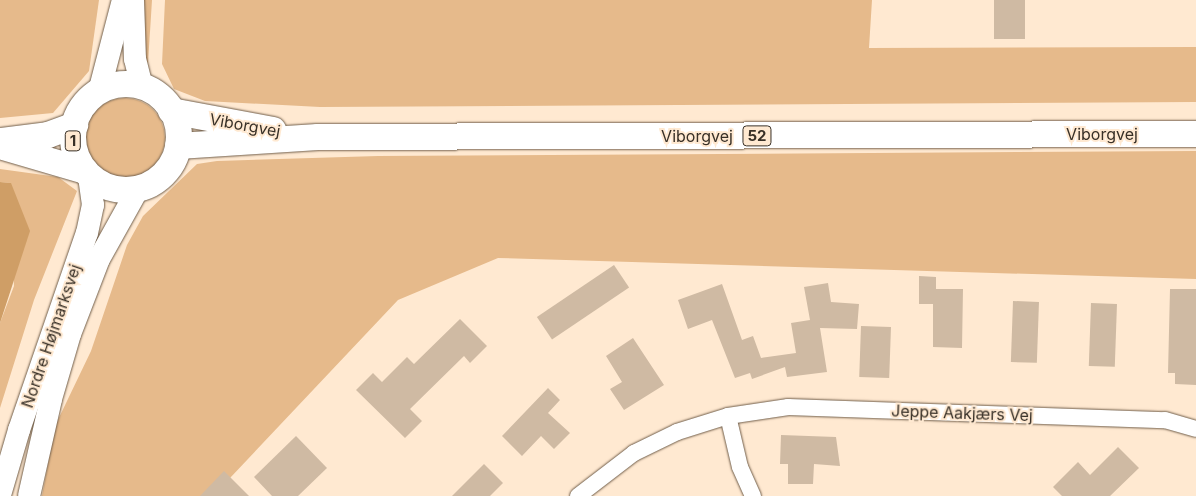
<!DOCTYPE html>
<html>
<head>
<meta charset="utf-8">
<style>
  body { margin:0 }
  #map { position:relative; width:1196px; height:496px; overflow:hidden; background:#ffe9d1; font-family:Inter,sans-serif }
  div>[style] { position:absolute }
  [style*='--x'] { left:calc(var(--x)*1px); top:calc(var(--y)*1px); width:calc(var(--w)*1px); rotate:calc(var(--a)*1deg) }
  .green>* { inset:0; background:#e6ba8b }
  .round { border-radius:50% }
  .water>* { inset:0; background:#cf9e66 }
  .building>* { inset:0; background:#cfbaa3; transform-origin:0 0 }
  .roads { filter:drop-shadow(0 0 1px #715e4a) drop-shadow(0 0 1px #715e4a) }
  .street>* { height:16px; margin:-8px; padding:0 8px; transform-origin:8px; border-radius:8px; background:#fff }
  .secondary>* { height:22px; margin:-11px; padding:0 11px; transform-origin:11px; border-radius:11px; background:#fff }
  .primary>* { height:26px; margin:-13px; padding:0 13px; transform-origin:13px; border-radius:13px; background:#fff }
  .primary>.ring { margin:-13px; padding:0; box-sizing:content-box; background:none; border:26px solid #fff; border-radius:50% }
  span { translate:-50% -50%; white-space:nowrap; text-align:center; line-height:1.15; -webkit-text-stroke:4px #ffe9d1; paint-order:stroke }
  .shield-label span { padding:1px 4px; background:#ffe9d1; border:1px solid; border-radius:4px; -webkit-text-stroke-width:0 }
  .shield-label { font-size:15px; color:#383027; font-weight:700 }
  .street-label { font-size:16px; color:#383027 }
</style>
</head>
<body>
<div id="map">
  <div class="green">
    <i style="clip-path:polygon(0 0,99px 0,89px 71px,53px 113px,0 118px)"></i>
    <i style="clip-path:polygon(141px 0,152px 0,148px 63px,142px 56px)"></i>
    <i style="clip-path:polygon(165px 0,872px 0,869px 48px,1196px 47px,1196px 102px,320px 107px,205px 101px,174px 89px,162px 64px)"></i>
    <i class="round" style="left:85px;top:98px;width:80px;height:80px"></i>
    <i style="clip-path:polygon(1196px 151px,1196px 279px,498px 258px,398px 300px,213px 496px,42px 496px,55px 426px,91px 351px,127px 245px,143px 216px,197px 164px,217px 161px,378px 156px)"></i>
    <i style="clip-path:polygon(0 169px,58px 177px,77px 191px,34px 300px,0 408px,0 323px,14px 286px,11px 183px,0 182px)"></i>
  </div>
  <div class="water">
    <i style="clip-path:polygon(0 182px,11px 183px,30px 231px,0 323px)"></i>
  </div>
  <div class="building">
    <i style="left:994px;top:0;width:31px;height:39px"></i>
    <i style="left:614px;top:265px;width:27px;height:93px;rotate:56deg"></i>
    <i style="clip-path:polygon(919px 276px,936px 277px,936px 289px,963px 289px,962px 348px,933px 347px,933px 304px,919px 304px)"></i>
    <i style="clip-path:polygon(828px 283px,831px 302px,859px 304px,857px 329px,820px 328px,827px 372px,787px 377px,785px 367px,752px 379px,750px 373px,735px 378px,712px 320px,688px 329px,678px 300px,722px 284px,742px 340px,753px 336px,761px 358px,796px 353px,791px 323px,810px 320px,804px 287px)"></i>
    <i style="clip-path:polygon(1170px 289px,1196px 289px,1196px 385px,1175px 384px,1175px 373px,1168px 373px)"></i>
    <i style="left:1013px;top:301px;width:26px;height:61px;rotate:2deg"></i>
    <i style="left:1091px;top:303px;width:26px;height:63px;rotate:2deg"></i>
    <i style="clip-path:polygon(460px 319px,487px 346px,470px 363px,464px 356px,410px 409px,422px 421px,405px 438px,356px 390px,373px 373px,382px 382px,407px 357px,414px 364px)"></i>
    <i style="left:861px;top:326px;width:30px;height:51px;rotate:2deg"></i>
    <i style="clip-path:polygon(633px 338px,664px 385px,624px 410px,610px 389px,622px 382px,606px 356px)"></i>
    <i style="clip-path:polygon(548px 388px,560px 400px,548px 413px,570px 433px,554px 449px,541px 436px,522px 456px,502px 436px)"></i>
    <i style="clip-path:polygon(781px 435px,836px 437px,840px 466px,814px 464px,813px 484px,788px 484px,788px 464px,780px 464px)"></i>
    <i style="clip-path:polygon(296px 436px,327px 468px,298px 496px,272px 496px,254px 477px)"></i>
    <i style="clip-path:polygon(1118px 447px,1139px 468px,1110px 496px,1062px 496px,1053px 487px,1078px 462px,1090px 475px)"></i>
    <i style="clip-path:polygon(484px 464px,503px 483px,490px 496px,452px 496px)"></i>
    <i style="clip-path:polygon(224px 471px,249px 496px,200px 496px)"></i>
  </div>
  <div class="roads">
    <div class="street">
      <i style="--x:728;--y:416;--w:52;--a:76.8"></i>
      <i style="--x:740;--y:467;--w:32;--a:66"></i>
      <i style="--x:578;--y:496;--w:71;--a:-37.5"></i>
      <i style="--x:634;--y:453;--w:48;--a:-26"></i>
      <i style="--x:677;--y:432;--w:53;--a:-17.4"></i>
      <i style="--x:728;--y:416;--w:61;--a:-8.5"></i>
      <i style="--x:788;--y:407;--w:377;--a:2"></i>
      <i style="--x:1165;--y:420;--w:32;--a:16"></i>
    </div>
    <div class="secondary">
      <i style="--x:133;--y:0;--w:59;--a:88.1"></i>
      <i style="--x:135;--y:59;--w:29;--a:76"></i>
      <i style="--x:99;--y:92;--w:95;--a:-75.4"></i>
      <i style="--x:0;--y:495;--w:68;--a:-73.7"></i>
      <i style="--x:19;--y:430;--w:208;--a:-71"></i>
      <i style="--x:87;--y:233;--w:29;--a:-78"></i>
      <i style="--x:93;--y:205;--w:30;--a:-98"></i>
      <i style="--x:29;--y:496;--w:99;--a:-77.2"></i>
      <i style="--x:51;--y:399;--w:68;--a:-73.7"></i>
      <i style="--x:70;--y:334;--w:80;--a:-68.9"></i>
      <i style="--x:99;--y:259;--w:80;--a:-60.9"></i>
    </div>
    <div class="primary">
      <i class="ring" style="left:73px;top:84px;width:80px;height:80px"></i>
      <i style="--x:171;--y:111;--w:104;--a:10.6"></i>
      <i style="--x:2;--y:141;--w:46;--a:-7.4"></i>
      <i style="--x:48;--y:135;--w:29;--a:-20"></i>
      <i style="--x:0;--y:146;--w:89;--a:16.4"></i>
      <i style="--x:178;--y:146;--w:140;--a:-3.7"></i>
      <i style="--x:318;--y:137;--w:878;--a:-0.2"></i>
    </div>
  </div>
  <div class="shield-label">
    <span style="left:757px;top:136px">52</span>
    <span style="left:73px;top:141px">1</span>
  </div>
  <div class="street-label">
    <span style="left:245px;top:125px;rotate:10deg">Viborgvej</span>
    <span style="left:1102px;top:134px">Viborgvej</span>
    <span style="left:697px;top:136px">Viborgvej</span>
    <span style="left:51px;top:336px;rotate:-71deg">Nordre Højmarksvej</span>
    <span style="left:962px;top:413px;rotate:2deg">Jeppe Aakjærs Vej</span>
  </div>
</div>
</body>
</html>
